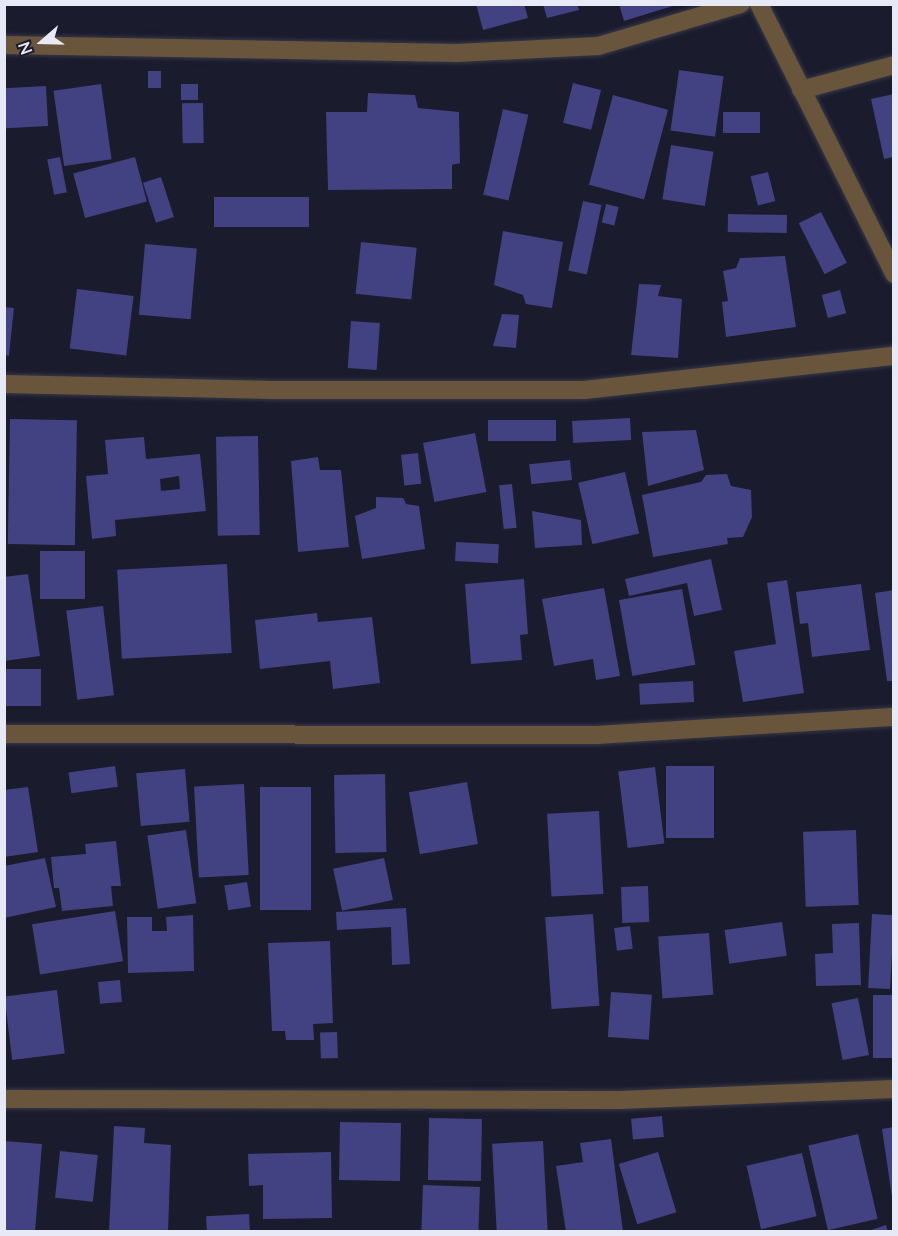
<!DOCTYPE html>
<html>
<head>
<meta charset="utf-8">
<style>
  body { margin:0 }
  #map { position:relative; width:898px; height:1236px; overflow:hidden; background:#1a1b2c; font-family:Lato,sans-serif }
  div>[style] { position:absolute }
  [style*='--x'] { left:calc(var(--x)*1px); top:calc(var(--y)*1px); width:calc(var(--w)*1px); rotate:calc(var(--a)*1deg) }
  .building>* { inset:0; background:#424181; transform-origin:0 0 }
  .roads { filter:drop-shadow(0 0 2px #373848) drop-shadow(0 0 2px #373848) }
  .minor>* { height:18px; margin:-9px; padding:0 9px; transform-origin:9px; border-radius:9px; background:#68553b }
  span { translate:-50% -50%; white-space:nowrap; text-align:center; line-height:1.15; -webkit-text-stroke:5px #1a1b2c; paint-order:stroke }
  .frame { position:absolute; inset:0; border:6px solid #e8e9f6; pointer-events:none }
  .north { position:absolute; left:12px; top:12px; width:60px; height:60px; -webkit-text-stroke:4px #1a1b2c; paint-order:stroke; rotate:250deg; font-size:16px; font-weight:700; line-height:24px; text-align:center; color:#e8e9f6 }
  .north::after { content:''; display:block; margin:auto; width:21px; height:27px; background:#e8e9f6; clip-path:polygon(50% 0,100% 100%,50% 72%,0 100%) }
</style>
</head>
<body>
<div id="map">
  <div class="building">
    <i style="clip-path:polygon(476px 4px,524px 4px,528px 18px,483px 30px)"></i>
    <i style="clip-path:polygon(543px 4px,577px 4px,579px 10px,547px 18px)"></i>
    <i style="clip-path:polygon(619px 4px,676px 4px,676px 5px,624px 21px)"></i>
    <i style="left:679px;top:70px;width:45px;height:61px;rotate:8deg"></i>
    <i style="left:148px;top:71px;width:13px;height:17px"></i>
    <i style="left:573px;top:83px;width:29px;height:41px;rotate:14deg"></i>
    <i style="left:101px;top:84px;width:76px;height:48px;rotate:82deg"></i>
    <i style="left:181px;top:84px;width:17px;height:16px"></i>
    <i style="left:46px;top:86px;width:40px;height:42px;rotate:87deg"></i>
    <i style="clip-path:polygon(368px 93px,415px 95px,418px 108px,459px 112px,460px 163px,452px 165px,452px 189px,328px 190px,326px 112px,367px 112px)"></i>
    <i style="clip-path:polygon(894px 94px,894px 157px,884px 159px,871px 99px)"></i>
    <i style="left:613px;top:95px;width:57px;height:93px;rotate:15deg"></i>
    <i style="left:203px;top:103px;width:40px;height:21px;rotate:89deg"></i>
    <i style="left:503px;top:109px;width:26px;height:88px;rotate:13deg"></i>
    <i style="left:723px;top:112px;width:37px;height:21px"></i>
    <i style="left:671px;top:145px;width:43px;height:55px;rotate:9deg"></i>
    <i style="left:60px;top:157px;width:36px;height:13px;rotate:79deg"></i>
    <i style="left:135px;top:157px;width:46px;height:64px;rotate:75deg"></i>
    <i style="left:768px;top:172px;width:30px;height:18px;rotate:76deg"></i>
    <i style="left:161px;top:177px;width:42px;height:19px;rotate:72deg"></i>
    <i style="left:309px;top:197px;width:30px;height:95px;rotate:90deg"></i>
    <i style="left:583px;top:201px;width:19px;height:71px;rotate:12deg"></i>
    <i style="left:606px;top:204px;width:13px;height:19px;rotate:13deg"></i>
    <i style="left:821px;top:212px;width:57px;height:25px;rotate:63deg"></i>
    <i style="left:728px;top:214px;width:59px;height:18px;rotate:1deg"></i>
    <i style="clip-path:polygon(503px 231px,563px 242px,552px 308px,526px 304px,523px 295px,494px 285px)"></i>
    <i style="left:361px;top:242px;width:56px;height:52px;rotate:6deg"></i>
    <i style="left:145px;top:244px;width:52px;height:71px;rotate:5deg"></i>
    <i style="clip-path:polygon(785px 256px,796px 327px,726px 337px,722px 302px,728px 301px,723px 271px,736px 268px,740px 258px)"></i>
    <i style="clip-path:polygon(639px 284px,661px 285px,658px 296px,682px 299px,678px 358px,631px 355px)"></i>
    <i style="left:77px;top:289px;width:57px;height:60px;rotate:7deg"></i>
    <i style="left:840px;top:290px;width:24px;height:19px;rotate:75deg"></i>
    <i style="left:4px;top:307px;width:10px;height:48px;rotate:6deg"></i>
    <i style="clip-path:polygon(502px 314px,519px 315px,516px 348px,493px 346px)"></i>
    <i style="left:351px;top:321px;width:29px;height:47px;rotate:4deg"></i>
    <i style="left:630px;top:418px;width:22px;height:58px;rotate:87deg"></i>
    <i style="left:10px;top:419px;width:67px;height:125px;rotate:1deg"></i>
    <i style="left:556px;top:420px;width:21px;height:68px;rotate:90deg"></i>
    <i style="clip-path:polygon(696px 430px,704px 470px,648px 486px,642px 432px)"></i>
    <i style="left:475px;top:433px;width:60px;height:53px;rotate:79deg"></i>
    <i style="left:258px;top:436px;width:99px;height:42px;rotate:89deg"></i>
    <i style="clip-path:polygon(evenodd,144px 437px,146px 459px,200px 454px,206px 511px,115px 520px,116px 536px,92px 539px,86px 476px,108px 474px,105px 440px,144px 437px,179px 476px,180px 489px,161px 491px,160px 479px,179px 476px)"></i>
    <i style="left:418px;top:453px;width:31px;height:17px;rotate:84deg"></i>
    <i style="clip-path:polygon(318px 457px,320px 470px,341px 470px,349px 547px,298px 552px,291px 461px)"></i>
    <i style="left:570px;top:460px;width:20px;height:41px;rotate:84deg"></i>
    <i style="left:625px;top:472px;width:63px;height:48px;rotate:77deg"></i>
    <i style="clip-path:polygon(727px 474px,731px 486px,751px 490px,752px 517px,743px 537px,727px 538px,728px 544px,653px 557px,642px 495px,701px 482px,706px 475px)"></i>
    <i style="left:512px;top:484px;width:44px;height:13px;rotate:84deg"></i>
    <i style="clip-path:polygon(376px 497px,403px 498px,406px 504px,419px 506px,425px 549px,362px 559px,355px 516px,376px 508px)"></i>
    <i style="clip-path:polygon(532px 511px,581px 520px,582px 545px,535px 548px)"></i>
    <i style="left:456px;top:542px;width:43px;height:19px;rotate:3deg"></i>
    <i style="left:40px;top:551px;width:45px;height:48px"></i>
    <i style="clip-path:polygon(711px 559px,722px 610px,694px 616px,687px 583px,629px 596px,625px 579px)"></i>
    <i style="left:227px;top:564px;width:89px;height:110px;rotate:87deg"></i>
    <i style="clip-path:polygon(28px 574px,40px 656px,4px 661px,4px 577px)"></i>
    <i style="clip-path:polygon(524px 579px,528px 634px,520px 635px,522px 660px,471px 664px,465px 584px)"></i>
    <i style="clip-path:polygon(787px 580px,804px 693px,743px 702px,734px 651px,776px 644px,767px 583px)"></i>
    <i style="clip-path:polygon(861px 584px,870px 650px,812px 657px,808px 623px,800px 624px,796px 592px)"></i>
    <i style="clip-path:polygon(604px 588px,620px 676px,596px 680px,593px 659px,554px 666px,542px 599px)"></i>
    <i style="left:682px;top:589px;width:77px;height:64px;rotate:80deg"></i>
    <i style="clip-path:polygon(894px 590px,894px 681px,887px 681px,875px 593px)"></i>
    <i style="left:103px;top:606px;width:90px;height:37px;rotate:83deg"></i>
    <i style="clip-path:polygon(317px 613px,318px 622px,372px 617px,380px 683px,333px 689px,330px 661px,260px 669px,255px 620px)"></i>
    <i style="left:4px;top:669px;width:37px;height:37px"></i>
    <i style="left:693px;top:681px;width:21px;height:54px;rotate:87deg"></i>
    <i style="left:115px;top:766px;width:21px;height:47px;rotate:82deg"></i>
    <i style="left:666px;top:766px;width:48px;height:72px"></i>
    <i style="left:655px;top:767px;width:77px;height:37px;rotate:83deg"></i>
    <i style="left:185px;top:769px;width:53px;height:49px;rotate:85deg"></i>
    <i style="left:385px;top:774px;width:78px;height:51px;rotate:89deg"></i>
    <i style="left:467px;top:782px;width:63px;height:59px;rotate:80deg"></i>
    <i style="left:244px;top:784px;width:91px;height:50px;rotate:87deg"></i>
    <i style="clip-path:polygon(28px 787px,38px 852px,4px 857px,4px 790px)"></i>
    <i style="left:260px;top:787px;width:51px;height:123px"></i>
    <i style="left:599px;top:811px;width:83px;height:52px;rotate:87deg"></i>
    <i style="left:186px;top:830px;width:74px;height:39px;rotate:82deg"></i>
    <i style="left:856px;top:830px;width:75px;height:53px;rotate:88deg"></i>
    <i style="clip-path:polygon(116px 841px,121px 886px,111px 886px,113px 906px,62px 911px,59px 888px,54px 888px,51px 857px,86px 854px,85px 844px)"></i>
    <i style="clip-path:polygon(45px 858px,56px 907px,4px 918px,4px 866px)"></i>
    <i style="left:384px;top:858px;width:43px;height:52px;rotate:78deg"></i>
    <i style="left:247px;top:882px;width:25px;height:23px;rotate:81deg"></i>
    <i style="left:648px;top:886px;width:36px;height:27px;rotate:88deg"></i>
    <i style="clip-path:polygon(406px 908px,410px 964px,392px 965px,391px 927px,337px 930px,336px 912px)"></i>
    <i style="left:115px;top:911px;width:51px;height:84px;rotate:81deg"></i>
    <i style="left:593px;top:914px;width:92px;height:48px;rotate:86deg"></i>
    <i style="left:872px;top:914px;width:22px;height:74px;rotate:3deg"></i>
    <i style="clip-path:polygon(193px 915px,194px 971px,128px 973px,127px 917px,152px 917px,152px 931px,167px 931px,166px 917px)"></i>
    <i style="left:782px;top:922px;width:34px;height:58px;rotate:82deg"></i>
    <i style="clip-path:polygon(859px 923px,861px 985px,816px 986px,815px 954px,833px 953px,832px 924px)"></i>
    <i style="left:630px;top:926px;width:23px;height:16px;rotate:83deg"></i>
    <i style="left:709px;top:933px;width:62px;height:51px;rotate:86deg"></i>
    <i style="clip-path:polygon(330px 941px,333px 1023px,313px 1024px,314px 1040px,286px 1040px,285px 1031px,272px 1031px,268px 943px)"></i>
    <i style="left:120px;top:980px;width:22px;height:22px;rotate:85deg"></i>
    <i style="left:57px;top:990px;width:64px;height:53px;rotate:83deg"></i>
    <i style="left:611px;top:992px;width:41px;height:45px;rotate:4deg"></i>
    <i style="left:873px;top:995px;width:21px;height:63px"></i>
    <i style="left:858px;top:998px;width:58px;height:27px;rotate:79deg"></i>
    <i style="left:337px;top:1032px;width:26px;height:17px;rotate:88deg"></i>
    <i style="left:662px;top:1116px;width:21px;height:31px;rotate:85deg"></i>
    <i style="left:429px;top:1118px;width:53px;height:62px;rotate:1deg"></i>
    <i style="left:340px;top:1122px;width:61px;height:58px;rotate:1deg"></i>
    <i style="clip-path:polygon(114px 1126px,145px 1128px,144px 1143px,171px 1145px,168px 1232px,109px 1232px)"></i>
    <i style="clip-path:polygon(894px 1127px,894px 1197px,892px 1197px,882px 1129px)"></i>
    <i style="left:858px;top:1134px;width:87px;height:51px;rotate:77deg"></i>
    <i style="clip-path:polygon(611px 1139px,623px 1232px,566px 1232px,556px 1166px,583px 1162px,580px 1143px)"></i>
    <i style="clip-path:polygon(4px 1141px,42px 1144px,35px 1232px,4px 1232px)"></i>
    <i style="left:543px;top:1141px;width:91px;height:51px;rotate:87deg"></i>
    <i style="left:60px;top:1151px;width:38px;height:47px;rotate:6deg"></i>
    <i style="clip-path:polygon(331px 1152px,332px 1218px,263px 1219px,263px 1185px,249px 1186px,248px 1154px)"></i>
    <i style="left:658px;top:1152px;width:63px;height:41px;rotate:73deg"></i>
    <i style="left:802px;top:1153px;width:65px;height:57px;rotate:77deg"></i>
    <i style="left:423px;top:1185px;width:57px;height:47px;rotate:2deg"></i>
    <i style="left:249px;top:1214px;width:18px;height:43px;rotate:87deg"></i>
    <i style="clip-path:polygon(886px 1225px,888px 1232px,868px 1232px,868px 1231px)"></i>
  </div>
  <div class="roads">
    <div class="minor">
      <i style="--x:759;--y:4;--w:302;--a:63.4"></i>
      <i style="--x:4;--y:45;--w:453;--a:1"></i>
      <i style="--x:457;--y:53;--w:141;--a:-2.8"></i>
      <i style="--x:598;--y:46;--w:149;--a:-16.4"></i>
      <i style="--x:801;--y:90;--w:96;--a:-15"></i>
      <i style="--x:4;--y:384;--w:269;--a:1.3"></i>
      <i style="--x:273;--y:390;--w:311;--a:0"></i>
      <i style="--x:584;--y:390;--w:312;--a:-6.3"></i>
      <i style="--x:4;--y:734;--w:593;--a:0.1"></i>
      <i style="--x:597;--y:735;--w:298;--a:-3.5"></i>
      <i style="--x:4;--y:1099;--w:616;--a:0.09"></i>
      <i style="--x:620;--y:1100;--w:274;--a:-2.3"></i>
    </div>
  </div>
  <div class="frame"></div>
  <div class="north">N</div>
</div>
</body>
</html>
